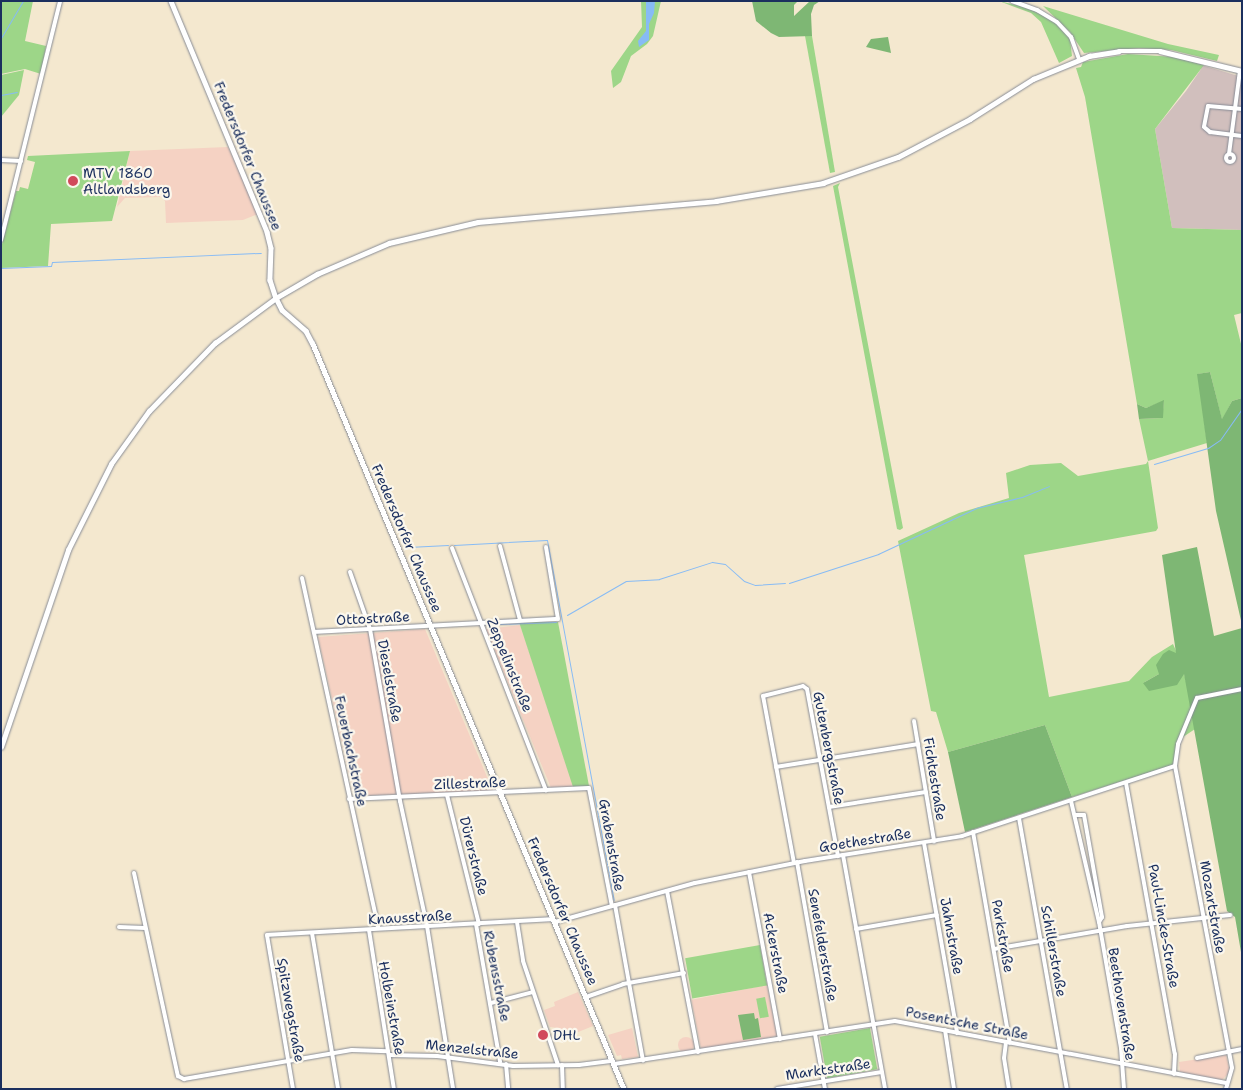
<!DOCTYPE html>
<html>
<head>
<meta charset="utf-8">
<style>
  body { margin:0 }
  #map { position:relative; width:1243px; height:1090px; overflow:hidden; background:#f4e8cf; font-family:"Shantell Sans",sans-serif }
  div>[style] { position:absolute }
  [style*='--x'] { left:calc(var(--x)*1px); top:calc(var(--y)*1px); width:calc(var(--w)*1px); rotate:calc(var(--a)*1deg) }
  .built>* { inset:0; background:#f5d2c3; transform-origin:0 0 }
  .round { border-radius:50% }
  .industrial>* { inset:0; background:#d1bfbd }
  .green>* { inset:0; background:#9dd688; transform-origin:0 0 }
  .forest>* { inset:0; background:#7eb774 }
  .water>* { inset:0; background:#87bbf5 }
  .stream>* { height:1px; margin:-0.5px; padding:0 0.5px; transform-origin:0.5px; border-radius:0.5px; background:#87bbf5 }
  .roads { filter:drop-shadow(0 0 1px #888c96) drop-shadow(0 0 1px #888c96) }
  .minor>* { height:4px; margin:-2px; padding:0 2px; transform-origin:2px; border-radius:2px; background:#fff }
  .minor>.ring { margin:-2px; padding:0; box-sizing:content-box; background:none; border:4px solid #fff; border-radius:50% }
  .major>* { height:4.5px; margin:-2.25px; padding:0 2.25px; transform-origin:2.25px; border-radius:2.25px; background:#fff }
  .dots>* { width:14px; height:14px; translate:-50% -50%; box-sizing:border-box; border:2px solid #fbf7ec; border-radius:50% }
  span { translate:-50% -50%; white-space:nowrap; text-align:center; line-height:1.15; -webkit-text-stroke:4.5px #fbf7ec; paint-order:stroke }
  .street-label { font-size:14px; color:#1b2f5e }
  .poi-label { font-size:14px; color:#1b2f5e }
  .left { translate:0 -50%; text-align:left }
  .frame { position:absolute; inset:0; border:2px solid #1b2f5e; pointer-events:none }
</style>
</head>
<body>
<div id="map">
  <div class="built">
    <i style="clip-path:polygon(228px 147px,258px 214px,243px 220px,166px 223px,165px 201px,161px 197px,125px 198px,117px 207px,130px 151px)"></i>
    <i style="clip-path:polygon(520px 625px,572px 777px,573px 787px,551px 788px,486px 629px)"></i>
    <i style="clip-path:polygon(425px 629px,493px 791px,354px 796px,318px 637px)"></i>
    <i style="left:767px;top:985px;width:52px;height:77px;rotate:79deg"></i>
    <i style="clip-path:polygon(578px 992px,593px 1026px,561px 1039px,557px 1028px,550px 1027px,544px 1010px,555px 1006px,554px 1002px)"></i>
    <i style="clip-path:polygon(632px 1028px,638px 1057px,622px 1059px,621px 1055px,617px 1056px,608px 1035px)"></i>
    <i class="round" style="left:678px;top:1037px;width:16px;height:16px"></i>
    <i style="clip-path:polygon(1226px 1055px,1230px 1072px,1222px 1080px,1180px 1072px,1179px 1062px)"></i>
  </div>
  <div class="industrial">
    <i style="clip-path:polygon(1201px 65px,1242px 77px,1242px 230px,1172px 228px,1155px 129px,1186px 91px,1201px 69px)"></i>
  </div>
  <div class="green">
    <i style="clip-path:polygon(1px 1px,33px 1px,25px 41px,46px 46px,41px 74px,25px 69px,1px 74px)"></i>
    <i style="clip-path:polygon(641px 1px,661px 1px,653px 36px,647px 44px,631px 56px,621px 82px,613px 88px,611px 71px,642px 27px)"></i>
    <i style="clip-path:polygon(999px 1px,1029px 8px,1053px 21px,1070px 39px,1072px 56px,1059px 63px,1041px 22px,1031px 13px)"></i>
    <i style="clip-path:polygon(1043px 6px,1168px 44px,1219px 55px,1217px 61px,1171px 50px,1139px 48px,1084px 53px,1070px 32px)"></i>
    <i style="clip-path:polygon(805px 36px,812px 36px,835px 172px,830px 173px)"></i>
    <i style="clip-path:polygon(1128px 54px,1175px 57px,1204px 65px,1155px 129px,1172px 228px,1242px 230px,1242px 313px,1234px 315px,1242px 348px,1242px 398px,1232px 401px,1222px 420px,1210px 372px,1198px 374px,1207px 443px,1148px 461px,1158px 528px,1156px 531px,1024px 555px,1049px 697px,1129px 681px,1152px 657px,1173px 644px,1177px 653px,1159px 674px,1143px 683px,1184px 673px,1192px 707px,1195px 729px,1177px 741px,1176px 764px,1072px 797px,1045px 725px,948px 752px,936px 712px,931px 711px,898px 541px,959px 513px,1009px 498px,1006px 473px,1030px 465px,1061px 463px,1078px 476px,1146px 464px,1148px 461px,1139px 419px,1162px 418px,1164px 401px,1146px 408px,1137px 404px,1085px 97px,1076px 68px,1081px 67px,1083px 62px)"></i>
    <i style="clip-path:polygon(24px 70px,19px 95px,1px 117px,1px 75px)"></i>
    <i style="clip-path:polygon(130px 151px,112px 221px,51px 224px,48px 266px,1px 268px,1px 248px,16px 191px,19px 191px,20px 187px,28px 189px,35px 162px,27px 160px,28px 156px)"></i>
    <i style="clip-path:polygon(840px 183px,838px 187px,903px 528px,900px 530px,897px 529px,833px 186px)"></i>
    <i style="clip-path:polygon(519px 622px,558px 622px,589px 786px,573px 787px)"></i>
    <i style="left:760px;top:945px;width:41px;height:76px;rotate:80deg"></i>
    <i style="left:765px;top:997px;width:20px;height:9px;rotate:79deg"></i>
    <i style="left:870px;top:1028px;width:42px;height:51px;rotate:80deg"></i>
  </div>
  <div class="forest">
    <i style="clip-path:polygon(752px 1px,798px 1px,794px 5px,794px 16px,810px 1px,820px 1px,814px 5px,811px 14px,812px 36px,779px 37px,771px 33px,756px 21px)"></i>
    <i style="clip-path:polygon(888px 37px,891px 53px,866px 47px,871px 39px)"></i>
    <i style="clip-path:polygon(1210px 372px,1222px 419px,1232px 401px,1242px 398px,1242px 625px,1216px 511px,1197px 374px)"></i>
    <i style="clip-path:polygon(1164px 400px,1163px 418px,1139px 419px,1137px 404px,1146px 408px)"></i>
    <i style="clip-path:polygon(1197px 547px,1214px 636px,1242px 628px,1242px 958px,1235px 917px,1227px 911px,1184px 674px,1177px 685px,1149px 691px,1143px 683px,1159px 674px,1156px 665px,1163px 654px,1169px 650px,1176px 653px,1162px 555px)"></i>
    <i style="clip-path:polygon(1045px 725px,1072px 797px,965px 832px,948px 752px)"></i>
    <i style="clip-path:polygon(754px 1013px,755px 1019px,758px 1018px,761px 1037px,743px 1040px,738px 1015px)"></i>
  </div>
  <div class="water">
    <i style="clip-path:polygon(646px 1px,655px 1px,654px 13px,649px 24px,649px 40px,639px 47px,638px 41px,646px 31px)"></i>
  </div>
  <div class="stream">
    <i style="--x:1;--y:38;--w:43;--a:-59.3"></i>
    <i style="--x:1;--y:95;--w:16;--a:-11"></i>
    <i style="--x:1;--y:268;--w:50;--a:-2.3"></i>
    <i style="--x:51;--y:266;--w:4;--a:-76"></i>
    <i style="--x:52;--y:262;--w:209;--a:-2.5"></i>
    <i style="--x:1154;--y:464;--w:56;--a:-16.5"></i>
    <i style="--x:1208;--y:448;--w:14;--a:-34"></i>
    <i style="--x:1220;--y:440;--w:38;--a:-55"></i>
    <i style="--x:454;--y:545;--w:93;--a:-3.1"></i>
    <i style="--x:547;--y:540;--w:366;--a:79.5"></i>
    <i style="--x:408;--y:547;--w:40;--a:-2.9"></i>
    <i style="--x:789;--y:583;--w:94;--a:-18"></i>
    <i style="--x:878;--y:554;--w:108;--a:-25.1"></i>
    <i style="--x:976;--y:508;--w:47;--a:-13.4"></i>
    <i style="--x:1022;--y:497;--w:29;--a:-22"></i>
    <i style="--x:567;--y:615;--w:68;--a:-30"></i>
    <i style="--x:626;--y:581;--w:33;--a:-3"></i>
    <i style="--x:659;--y:579;--w:56;--a:-17.8"></i>
    <i style="--x:712;--y:562;--w:13;--a:9"></i>
    <i style="--x:725;--y:564;--w:25;--a:42"></i>
    <i style="--x:744;--y:581;--w:12;--a:20"></i>
    <i style="--x:755;--y:585;--w:30;--a:-4"></i>
    <i style="--x:497;--y:624;--w:59;--a:-1.9"></i>
  </div>
  <div class="roads">
    <div class="minor">
      <i style="--x:1012;--y:1;--w:27;--a:20"></i>
      <i style="--x:1037;--y:10;--w:23;--a:31"></i>
      <i style="--x:1057;--y:22;--w:21;--a:47"></i>
      <i style="--x:1071;--y:37;--w:23;--a:70"></i>
      <i style="--x:1242;--y:109;--w:34;--a:-175"></i>
      <i style="--x:1208;--y:106;--w:21;--a:101"></i>
      <i style="--x:1204;--y:127;--w:8;--a:40"></i>
      <i style="--x:1210;--y:132;--w:32;--a:7"></i>
      <i class="ring" style="left:1226px;top:154px;width:4px;height:4px"></i>
      <i style="--x:1229;--y:154;--w:84;--a:-82.5"></i>
      <i style="--x:1;--y:160;--w:20;--a:3"></i>
      <i style="--x:1;--y:240;--w:246;--a:-76.1"></i>
      <i style="--x:500;--y:546;--w:77;--a:74.9"></i>
      <i style="--x:452;--y:548;--w:260;--a:68.8"></i>
      <i style="--x:350;--y:572;--w:60;--a:70.7"></i>
      <i style="--x:370;--y:629;--w:175;--a:80.1"></i>
      <i style="--x:400;--y:801;--w:128;--a:77.8"></i>
      <i style="--x:427;--y:926;--w:165;--a:80.9"></i>
      <i style="--x:302;--y:578;--w:358;--a:77.7"></i>
      <i style="--x:315;--y:632;--w:243;--a:-3.1"></i>
      <i style="--x:558;--y:619;--w:73;--a:-99.5"></i>
      <i style="--x:914;--y:721;--w:122;--a:80.5"></i>
      <i style="--x:1175;--y:766;--w:307;--a:79.3"></i>
      <i style="--x:1232;--y:1068;--w:22;--a:106"></i>
      <i style="--x:1175;--y:766;--w:22;--a:-82"></i>
      <i style="--x:1178;--y:744;--w:50;--a:-67.6"></i>
      <i style="--x:1197;--y:698;--w:46;--a:-11.3"></i>
      <i style="--x:776;--y:767;--w:144;--a:-9.2"></i>
      <i style="--x:1126;--y:783;--w:275;--a:79.8"></i>
      <i style="--x:1175;--y:1054;--w:20;--a:93"></i>
      <i style="--x:447;--y:795;--w:133;--a:76.1"></i>
      <i style="--x:349;--y:799;--w:240;--a:-2.6"></i>
      <i style="--x:589;--y:788;--w:120;--a:79"></i>
      <i style="--x:1071;--y:801;--w:124;--a:77"></i>
      <i style="--x:1099;--y:922;--w:128;--a:80.1"></i>
      <i style="--x:1121;--y:1048;--w:41;--a:85.8"></i>
      <i style="--x:829;--y:807;--w:98;--a:-8.8"></i>
      <i style="--x:1075;--y:815;--w:9;--a:0"></i>
      <i style="--x:1084;--y:815;--w:104;--a:80"></i>
      <i style="--x:1102;--y:917;--w:6;--a:121"></i>
      <i style="--x:1019;--y:818;--w:275;--a:80"></i>
      <i style="--x:973;--y:832;--w:214;--a:80.1"></i>
      <i style="--x:924;--y:843;--w:193;--a:80.1"></i>
      <i style="--x:843;--y:855;--w:238;--a:79.8"></i>
      <i style="--x:797;--y:862;--w:173;--a:80"></i>
      <i style="--x:794;--y:863;--w:170;--a:-100.5"></i>
      <i style="--x:763;--y:696;--w:41;--a:-14"></i>
      <i style="--x:803;--y:686;--w:5;--a:37"></i>
      <i style="--x:807;--y:689;--w:170;--a:79.5"></i>
      <i style="--x:749;--y:872;--w:170;--a:79.5"></i>
      <i style="--x:134;--y:873;--w:208;--a:77.8"></i>
      <i style="--x:178;--y:1076;--w:7;--a:27"></i>
      <i style="--x:184;--y:1079;--w:170;--a:-9.8"></i>
      <i style="--x:352;--y:1050;--w:36;--a:2"></i>
      <i style="--x:667;--y:891;--w:164;--a:79.1"></i>
      <i style="--x:615;--y:905;--w:158;--a:79.8"></i>
      <i style="--x:517;--y:922;--w:39;--a:81"></i>
      <i style="--x:523;--y:961;--w:110;--a:71.4"></i>
      <i style="--x:555;--y:922;--w:145;--a:-15.6"></i>
      <i style="--x:695;--y:883;--w:112;--a:-11.3"></i>
      <i style="--x:805;--y:861;--w:159;--a:-9"></i>
      <i style="--x:962;--y:836;--w:224;--a:-18.2"></i>
      <i style="--x:476;--y:924;--w:140;--a:80.1"></i>
      <i style="--x:119;--y:927;--w:26;--a:2"></i>
      <i style="--x:856;--y:929;--w:82;--a:-9.8"></i>
      <i style="--x:369;--y:930;--w:161;--a:81.1"></i>
      <i style="--x:312;--y:933;--w:158;--a:80.5"></i>
      <i style="--x:994;--y:949;--w:135;--a:-9.8"></i>
      <i style="--x:1127;--y:926;--w:104;--a:-6.1"></i>
      <i style="--x:586;--y:997;--w:39;--a:-19"></i>
      <i style="--x:623;--y:984;--w:62;--a:-10.2"></i>
      <i style="--x:491;--y:1003;--w:43;--a:-14.7"></i>
      <i style="--x:945;--y:1030;--w:60;--a:81.3"></i>
      <i style="--x:815;--y:1034;--w:56;--a:79.7"></i>
      <i style="--x:1006;--y:1042;--w:16;--a:97"></i>
      <i style="--x:1004;--y:1058;--w:31;--a:81"></i>
      <i style="--x:389;--y:1055;--w:48;--a:1.2"></i>
      <i style="--x:437;--y:1056;--w:77;--a:7.5"></i>
      <i style="--x:513;--y:1066;--w:66;--a:-0.9"></i>
      <i style="--x:579;--y:1065;--w:34;--a:-7"></i>
      <i style="--x:1197;--y:1058;--w:46;--a:-11.3"></i>
      <i style="--x:506;--y:1064;--w:25;--a:85"></i>
      <i style="--x:614;--y:1064;--w:284;--a:-8.7"></i>
      <i style="--x:895;--y:1021;--w:337;--a:10.6"></i>
      <i style="--x:562;--y:1065;--w:24;--a:88"></i>
      <i style="--x:293;--y:1089;--w:156;--a:-99.6"></i>
      <i style="--x:267;--y:935;--w:286;--a:-3.2"></i>
      <i style="--x:777;--y:1089;--w:106;--a:-9.2"></i>
    </div>
    <div class="major">
      <i style="--x:171;--y:1;--w:250;--a:67.4"></i>
      <i style="--x:267;--y:232;--w:16;--a:76"></i>
      <i style="--x:271;--y:248;--w:32;--a:92"></i>
      <i style="--x:270;--y:280;--w:19;--a:72"></i>
      <i style="--x:276;--y:298;--w:13;--a:63"></i>
      <i style="--x:282;--y:310;--w:32;--a:41"></i>
      <i style="--x:306;--y:331;--w:15;--a:62"></i>
      <i style="--x:313;--y:344;--w:807;--a:67.34"></i>
      <i style="--x:1;--y:747;--w:208;--a:-71.2"></i>
      <i style="--x:68;--y:550;--w:96;--a:-63.4"></i>
      <i style="--x:111;--y:464;--w:65;--a:-54.4"></i>
      <i style="--x:149;--y:411;--w:95;--a:-45.9"></i>
      <i style="--x:215;--y:343;--w:76;--a:-36.4"></i>
      <i style="--x:276;--y:298;--w:48;--a:-30.3"></i>
      <i style="--x:317;--y:274;--w:78;--a:-23.3"></i>
      <i style="--x:389;--y:243;--w:91;--a:-13.3"></i>
      <i style="--x:478;--y:222;--w:239;--a:-5"></i>
      <i style="--x:716;--y:201;--w:109;--a:-9.5"></i>
      <i style="--x:823;--y:183;--w:79;--a:-19.1"></i>
      <i style="--x:898;--y:157;--w:81;--a:-27.8"></i>
      <i style="--x:970;--y:119;--w:75;--a:-32.4"></i>
      <i style="--x:1033;--y:79;--w:61;--a:-22.3"></i>
      <i style="--x:1089;--y:56;--w:30;--a:-9"></i>
      <i style="--x:1119;--y:51;--w:41;--a:0"></i>
      <i style="--x:1160;--y:51;--w:84;--a:13.7"></i>
    </div>
  </div>
  <div class="dots">
    <i style="left:73px;top:181px;background:#d1495b"></i>
    <i style="left:543px;top:1035px;background:#d1495b"></i>
  </div>
  <div class="street-label">
    <span style="left:248px;top:156px;rotate:68deg">Fredersdorfer Chaussee</span>
    <span style="left:407px;top:538px;rotate:67deg">Fredersdorfer Chaussee</span>
    <span style="left:373px;top:618px;rotate:-3deg">Ottostraße</span>
    <span style="left:510px;top:665px;rotate:68deg">Zeppelinstraße</span>
    <span style="left:390px;top:681px;rotate:80deg">Dieselstraße</span>
    <span style="left:829px;top:748px;rotate:79deg">Gutenbergstraße</span>
    <span style="left:351px;top:751px;rotate:78deg">Feuerbachstraße</span>
    <span style="left:935px;top:779px;rotate:81deg">Fichtestraße</span>
    <span style="left:470px;top:783px;rotate:-2deg">Zillestraße</span>
    <span style="left:865px;top:840px;rotate:-9deg">Goethestraße</span>
    <span style="left:612px;top:845px;rotate:80deg">Grabenstraße</span>
    <span style="left:474px;top:856px;rotate:76deg">Dürerstraße</span>
    <span style="left:1213px;top:907px;rotate:80deg">Mozartstraße</span>
    <span style="left:563px;top:911px;rotate:67deg">Fredersdorfer Chaussee</span>
    <span style="left:410px;top:917px;rotate:-3deg">Knausstraße</span>
    <span style="left:1164px;top:926px;rotate:80deg">Paul-Lincke-Straße</span>
    <span style="left:952px;top:936px;rotate:80deg">Jahnstraße</span>
    <span style="left:1003px;top:936px;rotate:80deg">Parkstraße</span>
    <span style="left:823px;top:945px;rotate:80deg">Senefelderstraße</span>
    <span style="left:1054px;top:951px;rotate:80deg">Schillerstraße</span>
    <span style="left:776px;top:953px;rotate:79deg">Ackerstraße</span>
    <span style="left:497px;top:976px;rotate:79deg">Rubensstraße</span>
    <span style="left:1122px;top:1004px;rotate:81deg">Beethovenstraße</span>
    <span style="left:392px;top:1008px;rotate:80deg">Holbeinstraße</span>
    <span style="left:291px;top:1010px;rotate:80deg">Spitzwegstraße</span>
    <span style="left:967px;top:1023px;rotate:11deg">Posentsche Straße</span>
    <span style="left:472px;top:1049px;rotate:6deg">Menzelstraße</span>
    <span style="left:828px;top:1069px;rotate:-8deg">Marktstraße</span>
  </div>
  <div class="poi-label">
    <span class="left" style="left:83px;top:181px">MTV 1860<br>Altlandsberg</span>
    <span class="left" style="left:553px;top:1035px">DHL</span>
  </div>
  <div class="frame"></div>
</div>
</body>
</html>
